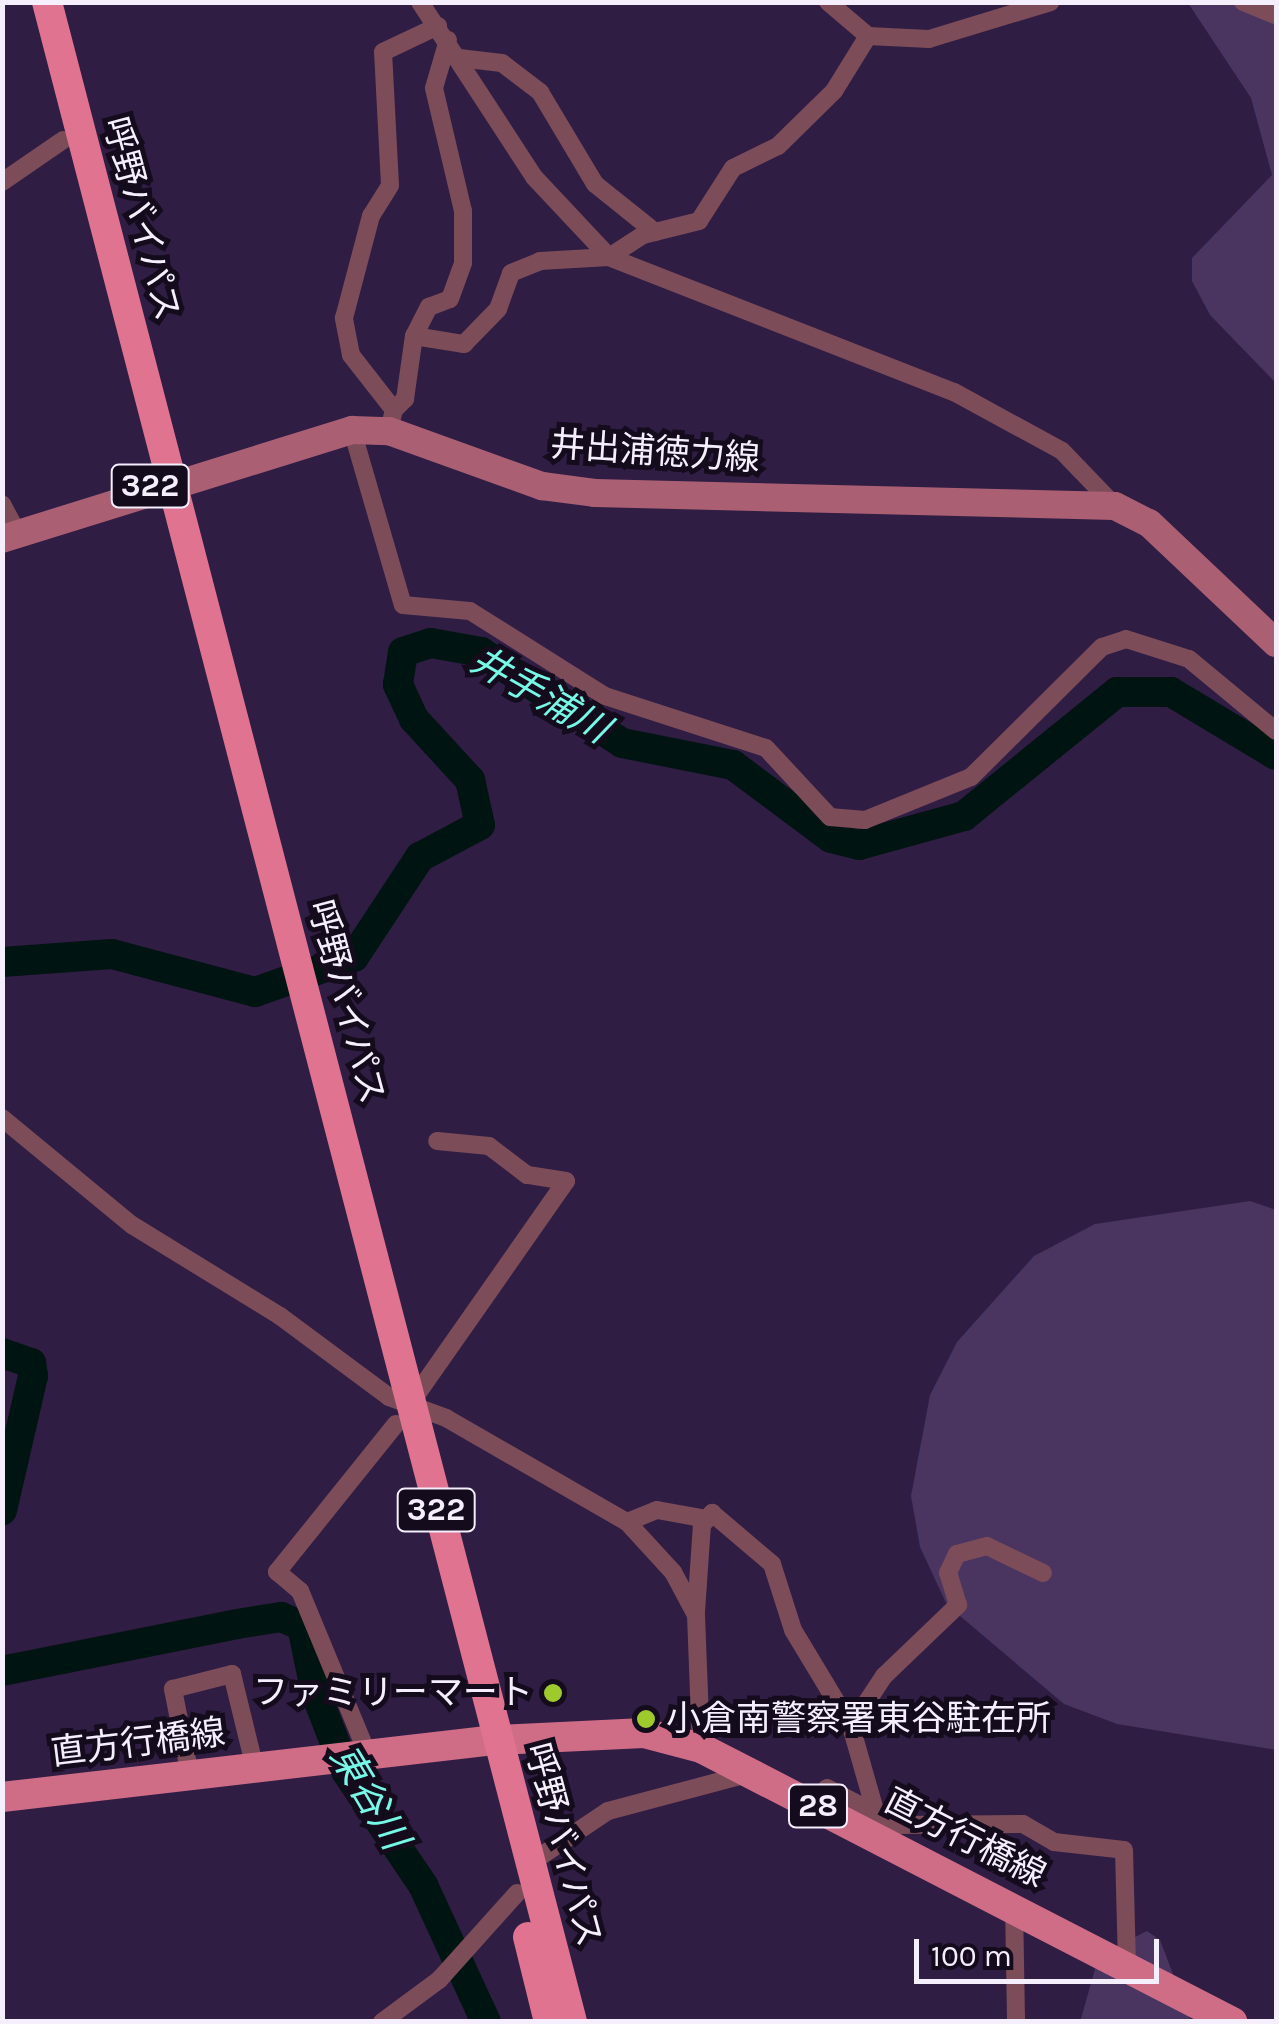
<!DOCTYPE html>
<html>
<head>
<meta charset="utf-8">
<style>
  body { margin:0 }
  #map { position:relative; width:1279px; height:2024px; overflow:hidden; background:#2f1d43; font-family:Karla,"Noto Sans JP",sans-serif }
  div>[style] { position:absolute }
  [style*='--x'] { left:calc(var(--x)*1px); top:calc(var(--y)*1px); width:calc(var(--w)*1px); rotate:calc(var(--a)*1deg) }
  .green>* { inset:0; background:#493560 }
  .river>* { height:30px; margin:-15px; padding:0 15px; transform-origin:15px; border-radius:15px; background:#001512 }
  .minor>* { height:18px; margin:-9px; padding:0 9px; transform-origin:9px; border-radius:9px; background:#7c4c58 }
  .secondary>* { height:28px; margin:-14px; padding:0 14px; transform-origin:14px; border-radius:14px; background:#ab5f73 }
  .primary>* { height:30px; margin:-15px; padding:0 15px; transform-origin:15px; border-radius:15px; background:#cf6d87 }
  .trunk>* { height:30px; margin:-15px; padding:0 15px; transform-origin:15px; border-radius:15px; background:#e07490 }
  .dots>* { width:28px; height:28px; translate:-50% -50%; box-sizing:border-box; border:5px solid #140c1c; border-radius:50% }
  span { translate:-50% -50%; white-space:nowrap; text-align:center; line-height:1.15; -webkit-text-stroke:10px #140c1c; paint-order:stroke }
  .shield-label span { padding:2px 8px; background:#140c1c; border:2px solid; border-radius:8px; -webkit-text-stroke-width:0 }
  .shield-label { font-size:32px; color:#f4eefd; font-weight:700 }
  .street-label { font-size:35px; color:#f4eefd }
  .poi-label { font-size:35px; color:#f4eefd }
  .right { translate:-100% -50%; text-align:right }
  .left { translate:0 -50%; text-align:left }
  .water-label { font-size:38px; color:#77f9e8; font-style:italic }
  .frame { position:absolute; inset:0; border:5px solid #f4eefd; pointer-events:none }
  .scale { position:absolute; left:914px; top:1939px; width:245px; height:45px; box-sizing:border-box; border:5px solid #f4eefd; border-top:0; padding-left:12px; font-size:30px; line-height:35px; white-space:nowrap; color:#f4eefd; -webkit-text-stroke:8px #140c1c; paint-order:stroke }
</style>
</head>
<body>
<div id="map">
  <div class="green">
    <i style="clip-path:polygon(1188px 3px,1276px 3px,1276px 383px,1210px 315px,1192px 281px,1192px 258px,1272px 175px,1251px 98px)"></i>
    <i style="clip-path:polygon(1250px 1201px,1276px 1210px,1276px 1750px,1117px 1724px,1064px 1704px,947px 1605px,920px 1547px,911px 1496px,930px 1395px,957px 1342px,1034px 1256px,1095px 1224px)"></i>
    <i style="clip-path:polygon(1147px 1931px,1160px 1940px,1191px 2021px,1080px 2022px,1099px 1955px)"></i>
  </div>
  <div class="river">
    <i style="--x:2;--y:962;--w:110;--a:-4.2"></i>
    <i style="--x:112;--y:954;--w:148;--a:14.9"></i>
    <i style="--x:255;--y:992;--w:105;--a:-19.5"></i>
    <i style="--x:354;--y:957;--w:120;--a:-56.6"></i>
    <i style="--x:420;--y:857;--w:68;--a:-28.1"></i>
    <i style="--x:480;--y:825;--w:46;--a:-102.5"></i>
    <i style="--x:470;--y:780;--w:83;--a:-132.6"></i>
    <i style="--x:414;--y:719;--w:38;--a:-115"></i>
    <i style="--x:398;--y:684;--w:32;--a:-81"></i>
    <i style="--x:403;--y:652;--w:29;--a:-18"></i>
    <i style="--x:431;--y:643;--w:51;--a:10.2"></i>
    <i style="--x:481;--y:652;--w:168;--a:32.8"></i>
    <i style="--x:622;--y:743;--w:113;--a:11.2"></i>
    <i style="--x:733;--y:765;--w:122;--a:36.7"></i>
    <i style="--x:831;--y:838;--w:29;--a:14"></i>
    <i style="--x:859;--y:845;--w:109;--a:-15.4"></i>
    <i style="--x:964;--y:816;--w:197;--a:-39"></i>
    <i style="--x:1117;--y:692;--w:54;--a:0"></i>
    <i style="--x:1171;--y:692;--w:122;--a:31"></i>
    <i style="--x:2;--y:1353;--w:31;--a:19"></i>
    <i style="--x:31;--y:1363;--w:13;--a:81"></i>
    <i style="--x:33;--y:1376;--w:138;--a:103"></i>
    <i style="--x:2;--y:1671;--w:240;--a:-11.3"></i>
    <i style="--x:237;--y:1624;--w:45;--a:-9"></i>
    <i style="--x:281;--y:1617;--w:23;--a:23"></i>
    <i style="--x:302;--y:1626;--w:69;--a:78.4"></i>
    <i style="--x:316;--y:1694;--w:83;--a:68.7"></i>
    <i style="--x:346;--y:1771;--w:138;--a:56"></i>
    <i style="--x:423;--y:1885;--w:151;--a:65.3"></i>
  </div>
  <div class="minor">
    <i style="--x:420;--y:2;--w:209;--a:56.9"></i>
    <i style="--x:534;--y:177;--w:110;--a:46.8"></i>
    <i style="--x:609;--y:257;--w:370;--a:21.4"></i>
    <i style="--x:954;--y:392;--w:123;--a:28.6"></i>
    <i style="--x:1062;--y:451;--w:76;--a:46.1"></i>
    <i style="--x:828;--y:2;--w:52;--a:40.4"></i>
    <i style="--x:868;--y:36;--w:61;--a:2.8"></i>
    <i style="--x:929;--y:39;--w:127;--a:-16.9"></i>
    <i style="--x:1243;--y:2;--w:35;--a:22"></i>
    <i style="--x:459;--y:58;--w:43;--a:6.6"></i>
    <i style="--x:502;--y:63;--w:48;--a:37.3"></i>
    <i style="--x:540;--y:92;--w:107;--a:59.1"></i>
    <i style="--x:595;--y:184;--w:77;--a:38.7"></i>
    <i style="--x:2;--y:182;--w:74;--a:-34.5"></i>
    <i style="--x:414;--y:336;--w:51;--a:9.1"></i>
    <i style="--x:464;--y:344;--w:49;--a:-45.8"></i>
    <i style="--x:498;--y:309;--w:38;--a:-70"></i>
    <i style="--x:511;--y:273;--w:31;--a:-22"></i>
    <i style="--x:540;--y:261;--w:69;--a:-3.3"></i>
    <i style="--x:609;--y:257;--w:40;--a:-32.9"></i>
    <i style="--x:643;--y:235;--w:58;--a:-14"></i>
    <i style="--x:699;--y:221;--w:63;--a:-57.3"></i>
    <i style="--x:733;--y:168;--w:50;--a:-26.1"></i>
    <i style="--x:778;--y:146;--w:78;--a:-44.5"></i>
    <i style="--x:834;--y:91;--w:65;--a:-58.3"></i>
    <i style="--x:394;--y:410;--w:16;--a:-45"></i>
    <i style="--x:405;--y:399;--w:64;--a:-81.9"></i>
    <i style="--x:414;--y:336;--w:33;--a:-63"></i>
    <i style="--x:429;--y:307;--w:22;--a:-21"></i>
    <i style="--x:450;--y:299;--w:38;--a:-70"></i>
    <i style="--x:463;--y:263;--w:52;--a:-90"></i>
    <i style="--x:463;--y:211;--w:126;--a:-103.3"></i>
    <i style="--x:434;--y:88;--w:50;--a:-73.7"></i>
    <i style="--x:352;--y:430;--w:182;--a:73.8"></i>
    <i style="--x:403;--y:605;--w:67;--a:5.1"></i>
    <i style="--x:470;--y:611;--w:160;--a:32.2"></i>
    <i style="--x:605;--y:696;--w:169;--a:17.9"></i>
    <i style="--x:766;--y:748;--w:94;--a:47.2"></i>
    <i style="--x:830;--y:817;--w:35;--a:5"></i>
    <i style="--x:865;--y:820;--w:114;--a:-22.1"></i>
    <i style="--x:971;--y:777;--w:185;--a:-44.8"></i>
    <i style="--x:1102;--y:647;--w:25;--a:-18"></i>
    <i style="--x:1126;--y:639;--w:66;--a:17.6"></i>
    <i style="--x:1189;--y:659;--w:113;--a:39.6"></i>
    <i style="--x:389;--y:431;--w:22;--a:-77"></i>
    <i style="--x:394;--y:410;--w:70;--a:-128"></i>
    <i style="--x:351;--y:355;--w:38;--a:-101"></i>
    <i style="--x:344;--y:318;--w:106;--a:-75.2"></i>
    <i style="--x:371;--y:216;--w:36;--a:-58"></i>
    <i style="--x:390;--y:185;--w:133;--a:-93"></i>
    <i style="--x:383;--y:52;--w:61;--a:-25.3"></i>
    <i style="--x:2;--y:504;--w:34;--a:62"></i>
    <i style="--x:2;--y:1118;--w:168;--a:39.5"></i>
    <i style="--x:132;--y:1225;--w:174;--a:31.6"></i>
    <i style="--x:280;--y:1316;--w:136;--a:36.6"></i>
    <i style="--x:389;--y:1397;--w:61;--a:20.2"></i>
    <i style="--x:446;--y:1418;--w:209;--a:29.9"></i>
    <i style="--x:627;--y:1522;--w:68;--a:47.4"></i>
    <i style="--x:673;--y:1572;--w:49;--a:61.9"></i>
    <i style="--x:696;--y:1615;--w:133;--a:87.8"></i>
    <i style="--x:410;--y:1404;--w:272;--a:-55"></i>
    <i style="--x:566;--y:1181;--w:39;--a:-171"></i>
    <i style="--x:527;--y:1175;--w:48;--a:-142.7"></i>
    <i style="--x:489;--y:1146;--w:52;--a:-174.5"></i>
    <i style="--x:627;--y:1522;--w:32;--a:-22"></i>
    <i style="--x:657;--y:1510;--w:51;--a:10.2"></i>
    <i style="--x:696;--y:1612;--w:87;--a:-86.1"></i>
    <i style="--x:702;--y:1525;--w:16;--a:-50"></i>
    <i style="--x:712;--y:1513;--w:79;--a:40.4"></i>
    <i style="--x:772;--y:1564;--w:69;--a:72.3"></i>
    <i style="--x:793;--y:1630;--w:112;--a:58.9"></i>
    <i style="--x:368;--y:1755;--w:178;--a:-112.5"></i>
    <i style="--x:300;--y:1591;--w:30;--a:-140"></i>
    <i style="--x:277;--y:1572;--w:190;--a:-51.2"></i>
    <i style="--x:190;--y:1775;--w:88;--a:-101.2"></i>
    <i style="--x:173;--y:1689;--w:61;--a:-14.3"></i>
    <i style="--x:232;--y:1674;--w:97;--a:76.3"></i>
    <i style="--x:812;--y:1803;--w:21;--a:-45"></i>
    <i style="--x:827;--y:1788;--w:80;--a:27.5"></i>
    <i style="--x:898;--y:1825;--w:125;--a:-0.5"></i>
    <i style="--x:1023;--y:1824;--w:36;--a:30"></i>
    <i style="--x:1054;--y:1842;--w:70;--a:6.5"></i>
    <i style="--x:1124;--y:1850;--w:115;--a:88.5"></i>
    <i style="--x:876;--y:1814;--w:91;--a:-105.9"></i>
    <i style="--x:851;--y:1726;--w:60;--a:-56.6"></i>
    <i style="--x:884;--y:1676;--w:103;--a:-43.8"></i>
    <i style="--x:958;--y:1605;--w:34;--a:-107"></i>
    <i style="--x:948;--y:1573;--w:21;--a:-65"></i>
    <i style="--x:957;--y:1554;--w:31;--a:-15"></i>
    <i style="--x:987;--y:1546;--w:62;--a:25.7"></i>
    <i style="--x:529;--y:1864;--w:95;--a:-33.9"></i>
    <i style="--x:608;--y:1811;--w:148;--a:-14.9"></i>
    <i style="--x:1014;--y:1904;--w:118;--a:89"></i>
    <i style="--x:382;--y:2022;--w:71;--a:-36.4"></i>
    <i style="--x:439;--y:1980;--w:117;--a:-48.1"></i>
  </div>
  <div class="secondary">
    <i style="--x:2;--y:539;--w:367;--a:-17.3"></i>
    <i style="--x:352;--y:430;--w:37;--a:2"></i>
    <i style="--x:389;--y:431;--w:163;--a:19.8"></i>
    <i style="--x:542;--y:486;--w:53;--a:7.5"></i>
    <i style="--x:595;--y:493;--w:520;--a:1.43"></i>
    <i style="--x:1115;--y:506;--w:38;--a:27"></i>
    <i style="--x:1149;--y:523;--w:175;--a:43.4"></i>
  </div>
  <div class="primary">
    <i style="--x:2;--y:1797;--w:497;--a:-6.6"></i>
    <i style="--x:496;--y:1740;--w:148;--a:-2.7"></i>
    <i style="--x:644;--y:1733;--w:59;--a:14.7"></i>
    <i style="--x:701;--y:1748;--w:598;--a:27.29"></i>
  </div>
  <div class="trunk">
    <i style="--x:47;--y:2;--w:2087;--a:75.43"></i>
    <i style="--x:528;--y:1937;--w:88;--a:76.1"></i>
  </div>
  <div class="dots">
    <i style="left:553px;top:1693px;background:#9fca2d"></i>
    <i style="left:646px;top:1719px;background:#9fca2d"></i>
  </div>
  <div class="shield-label">
    <span style="left:150px;top:486px">322</span>
    <span style="left:436px;top:1510px">322</span>
    <span style="left:818px;top:1806px">28</span>
  </div>
  <div class="street-label">
    <span style="left:141px;top:219px;rotate:75deg">呼野バイパス</span>
    <span style="left:655px;top:452px;rotate:4deg">井出浦徳力線</span>
    <span style="left:346px;top:1002px;rotate:75deg">呼野バイパス</span>
    <span style="left:138px;top:1743px;rotate:-7deg">直方行橋線</span>
    <span style="left:965px;top:1838px;rotate:27deg">直方行橋線</span>
    <span style="left:563px;top:1845px;rotate:75deg">呼野バイパス</span>
  </div>
  <div class="poi-label">
    <span class="right" style="left:533px;top:1693px">ファミリーマート</span>
    <span class="left" style="left:666px;top:1719px">小倉南警察署東谷駐在所</span>
  </div>
  <div class="water-label">
    <span style="left:540px;top:695px;rotate:30deg">井手浦川</span>
    <span style="left:369px;top:1797px;rotate:59deg">東谷川</span>
  </div>
  <div class="frame"></div>
  <div class="scale">100 m</div>
</div>
</body>
</html>
